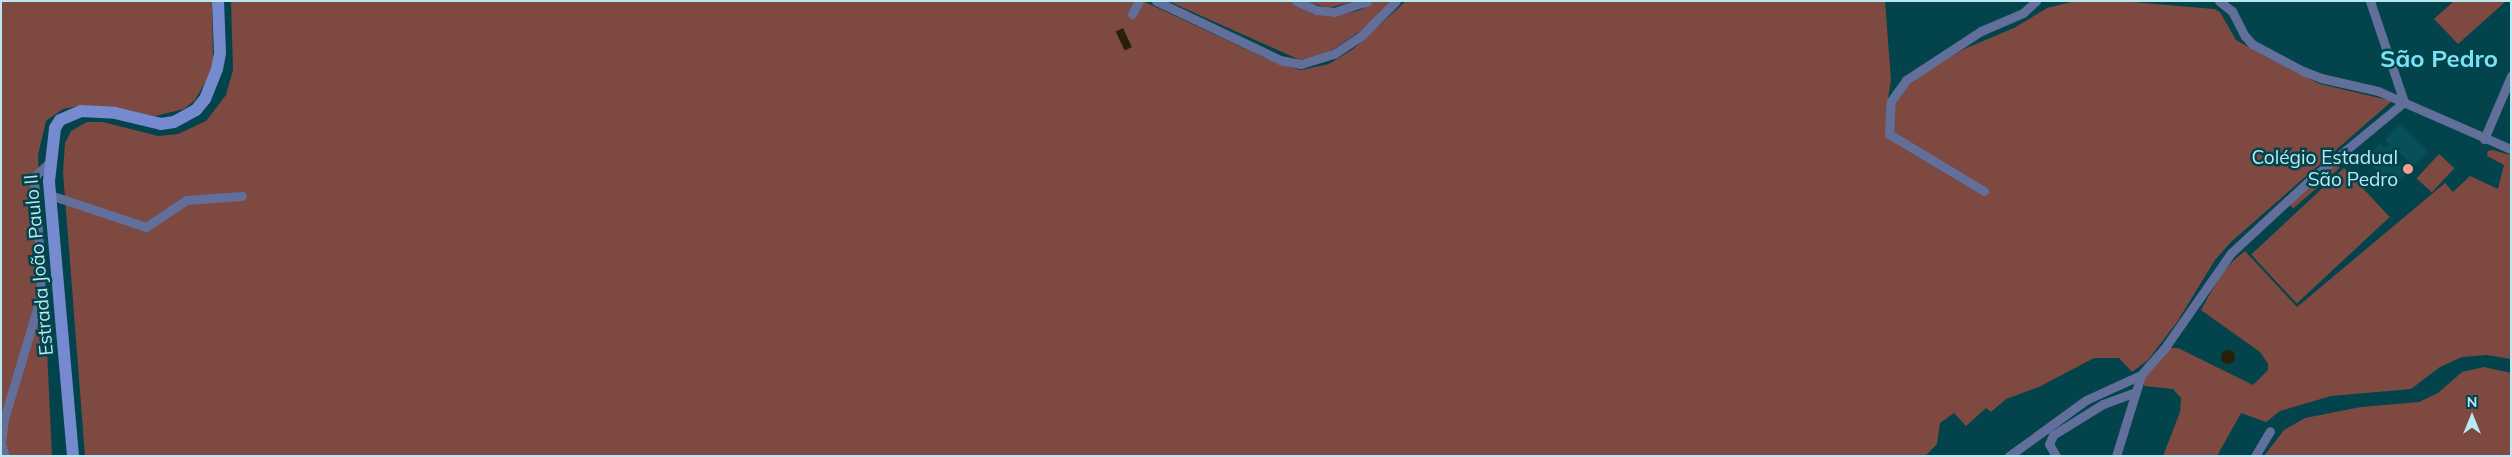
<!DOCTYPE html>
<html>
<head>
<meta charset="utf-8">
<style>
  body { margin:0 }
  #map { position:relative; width:2512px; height:457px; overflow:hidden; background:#03434c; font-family:Mulish,sans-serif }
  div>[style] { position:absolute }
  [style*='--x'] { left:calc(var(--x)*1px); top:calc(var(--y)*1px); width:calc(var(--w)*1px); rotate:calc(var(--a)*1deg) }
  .built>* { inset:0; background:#07505a }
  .green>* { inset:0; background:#7d4940; transform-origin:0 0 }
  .water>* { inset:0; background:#282008; transform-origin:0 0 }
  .round { border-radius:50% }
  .street>* { height:9px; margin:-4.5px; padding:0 4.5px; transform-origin:4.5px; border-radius:4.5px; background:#616f9a }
  .secondary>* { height:12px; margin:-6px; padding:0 6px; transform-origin:6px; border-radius:6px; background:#758acf }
  .dots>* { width:14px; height:14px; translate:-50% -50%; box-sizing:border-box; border:2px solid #03434c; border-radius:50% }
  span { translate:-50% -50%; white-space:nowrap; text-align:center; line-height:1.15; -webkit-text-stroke:5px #03434c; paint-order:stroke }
  .poi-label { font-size:19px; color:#b9e8f0 }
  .right { translate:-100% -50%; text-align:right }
  .street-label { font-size:19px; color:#b9e8f0 }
  .district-label { font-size:24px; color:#7be1f4; font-weight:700 }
  .frame { position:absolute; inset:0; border:2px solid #b9e8f0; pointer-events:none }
  .north { position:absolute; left:2447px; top:392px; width:50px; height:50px; -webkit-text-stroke:4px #03434c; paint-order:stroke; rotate:0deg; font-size:14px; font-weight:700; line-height:20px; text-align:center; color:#b9e8f0 }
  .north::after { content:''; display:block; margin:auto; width:18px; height:22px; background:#b9e8f0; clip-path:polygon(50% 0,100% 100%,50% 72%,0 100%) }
</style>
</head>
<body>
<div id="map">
  <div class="built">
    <i style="clip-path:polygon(2401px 124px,2428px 151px,2413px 166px,2399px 152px,2393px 158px,2408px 173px,2393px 188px,2365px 160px,2380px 144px,2384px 148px,2389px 144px,2385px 140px)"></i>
  </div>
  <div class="green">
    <i style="clip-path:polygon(1px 1px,212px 1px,213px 61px,210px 74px,195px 100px,184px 109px,155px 116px,114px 108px,80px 106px,63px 109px,46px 121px,38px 155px,52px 456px,1px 456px)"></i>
    <i style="clip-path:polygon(231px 1px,1143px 1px,1276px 63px,1301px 70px,1329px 64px,1353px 49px,1406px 1px,1885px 1px,1891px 80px,1887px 104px,1895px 106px,1901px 90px,1913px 79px,1964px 49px,2014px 28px,2047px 8px,2075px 1px,2121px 1px,2214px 9px,2220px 12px,2236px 40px,2268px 58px,2320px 84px,2392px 101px,2231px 242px,2215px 260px,2177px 322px,2148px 360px,2132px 372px,2119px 358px,2094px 358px,2039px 387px,2006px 399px,1991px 412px,1986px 408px,1966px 426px,1954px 413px,1940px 423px,1937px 444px,1925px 456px,85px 456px,63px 172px,65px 143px,71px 131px,87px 122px,103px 122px,158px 136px,178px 134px,206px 121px,226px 95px,233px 70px)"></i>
    <i style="clip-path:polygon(1168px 1px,1290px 1px,1313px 14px,1335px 16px,1361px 10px,1373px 1px,1393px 1px,1366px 27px,1328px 53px,1300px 60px)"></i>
    <i style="clip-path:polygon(1305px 1px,1357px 1px,1328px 8px)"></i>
    <i style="clip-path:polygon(2454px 1px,2503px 1px,2504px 3px,2458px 44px,2434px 19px)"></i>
    <i style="clip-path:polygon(2492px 150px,2511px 155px,2511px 359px,2487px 355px,2462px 357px,2440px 367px,2411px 389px,2331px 396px,2280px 411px,2266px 422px,2241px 413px,2217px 456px,2163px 456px,2180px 412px,2181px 398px,2173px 389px,2145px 386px,2141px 380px,2170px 348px,2178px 348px,2253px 385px,2268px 370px,2268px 364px,2260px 352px,2201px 310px,2221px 274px,2234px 260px,2245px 251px,2297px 307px,2445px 183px,2453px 192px,2470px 176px,2498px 189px,2504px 165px,2487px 156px,2488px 151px)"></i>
    <i style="left:2439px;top:154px;width:21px;height:33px;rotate:43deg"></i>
    <i style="left:2334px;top:161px;width:9px;height:62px;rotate:49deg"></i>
    <i style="left:2344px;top:168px;width:67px;height:127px;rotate:47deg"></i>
    <i style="clip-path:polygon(2484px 367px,2511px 373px,2511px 456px,2264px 456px,2284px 430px,2305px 418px,2361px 407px,2419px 402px,2438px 393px,2462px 372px)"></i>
  </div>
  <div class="water">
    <i style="left:1123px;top:28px;width:21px;height:8px;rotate:65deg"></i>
    <i class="round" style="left:2221px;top:350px;width:14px;height:14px"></i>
  </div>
  <div class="street">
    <i style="--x:1156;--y:1;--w:137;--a:25.4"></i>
    <i style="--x:1280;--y:60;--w:21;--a:11"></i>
    <i style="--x:1301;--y:64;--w:34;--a:-17"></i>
    <i style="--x:1334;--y:54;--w:34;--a:-34"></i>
    <i style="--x:1362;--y:35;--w:48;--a:-45"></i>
    <i style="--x:1296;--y:1;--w:22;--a:24"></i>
    <i style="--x:1316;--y:10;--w:18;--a:6"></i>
    <i style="--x:1334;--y:12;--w:35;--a:-18"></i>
    <i style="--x:2219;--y:1;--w:16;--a:38"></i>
    <i style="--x:2232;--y:11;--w:28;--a:63"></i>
    <i style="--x:2245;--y:36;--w:11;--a:49"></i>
    <i style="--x:2252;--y:44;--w:58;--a:27.9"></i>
    <i style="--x:2303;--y:71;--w:19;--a:21"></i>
    <i style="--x:2321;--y:78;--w:58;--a:12.8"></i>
    <i style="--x:2378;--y:91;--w:145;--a:23.6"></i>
    <i style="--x:2370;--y:1;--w:107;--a:71.4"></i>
    <i style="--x:1132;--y:14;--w:15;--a:-62"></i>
    <i style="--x:2484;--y:139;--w:69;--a:-66.8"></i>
    <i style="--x:1984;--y:191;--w:111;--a:-149"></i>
    <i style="--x:1889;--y:134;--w:33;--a:-87"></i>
    <i style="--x:1891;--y:101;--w:26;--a:-54"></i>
    <i style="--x:1906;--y:80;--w:90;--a:-33.2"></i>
    <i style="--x:1981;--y:31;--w:46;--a:-23.2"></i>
    <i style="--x:2023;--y:13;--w:18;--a:-43"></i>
    <i style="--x:50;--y:195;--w:101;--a:18.4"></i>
    <i style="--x:146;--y:227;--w:48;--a:-34"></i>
    <i style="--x:186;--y:200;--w:56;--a:-4.1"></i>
    <i style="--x:1;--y:443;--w:24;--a:-83"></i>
    <i style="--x:4;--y:419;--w:125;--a:-73.3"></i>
    <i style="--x:40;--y:299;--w:32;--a:-88"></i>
    <i style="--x:41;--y:267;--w:83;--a:-94.8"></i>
    <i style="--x:34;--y:184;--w:9;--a:-77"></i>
    <i style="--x:36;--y:175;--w:18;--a:-43"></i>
    <i style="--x:1;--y:444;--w:13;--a:72"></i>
    <i style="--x:2009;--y:456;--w:95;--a:-36"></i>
    <i style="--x:2086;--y:400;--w:60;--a:-24.4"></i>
    <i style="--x:2141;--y:375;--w:35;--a:-49"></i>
    <i style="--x:2164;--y:349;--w:117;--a:-55.1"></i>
    <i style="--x:2231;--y:253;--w:109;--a:-42.8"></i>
    <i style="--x:2311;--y:179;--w:121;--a:-39.6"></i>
    <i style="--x:2056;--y:456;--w:14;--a:-120"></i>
    <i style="--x:2049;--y:444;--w:10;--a:-66"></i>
    <i style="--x:2053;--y:435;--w:59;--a:-31.8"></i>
    <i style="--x:2103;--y:404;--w:35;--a:-20"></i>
    <i style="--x:2116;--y:456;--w:85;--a:-72.8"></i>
    <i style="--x:2255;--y:456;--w:29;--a:-59"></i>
  </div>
  <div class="secondary">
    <i style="--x:73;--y:456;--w:276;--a:-95"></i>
    <i style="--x:49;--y:181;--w:53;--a:-83.5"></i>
    <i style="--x:55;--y:128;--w:9;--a:-58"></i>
    <i style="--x:60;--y:120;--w:23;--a:-23"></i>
    <i style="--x:81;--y:111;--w:34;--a:3"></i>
    <i style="--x:115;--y:113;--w:47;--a:13.4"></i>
    <i style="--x:161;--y:124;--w:13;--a:-9"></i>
    <i style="--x:174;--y:122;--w:25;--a:-29"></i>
    <i style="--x:196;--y:110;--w:14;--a:-51"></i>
    <i style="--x:205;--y:99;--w:32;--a:-68"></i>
    <i style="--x:217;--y:69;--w:16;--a:-79"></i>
    <i style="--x:220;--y:53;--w:52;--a:-92.2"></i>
  </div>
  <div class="dots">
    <i style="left:2408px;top:169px;background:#f59d8e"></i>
  </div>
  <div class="poi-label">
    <span class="right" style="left:2398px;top:169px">Colégio Estadual<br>São Pedro</span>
  </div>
  <div class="street-label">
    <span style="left:39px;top:265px;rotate:-95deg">Estrada João Paulo II</span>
  </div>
  <div class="district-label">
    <span style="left:2439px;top:59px">São Pedro</span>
  </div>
  <div class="frame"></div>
  <div class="north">N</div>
</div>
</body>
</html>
